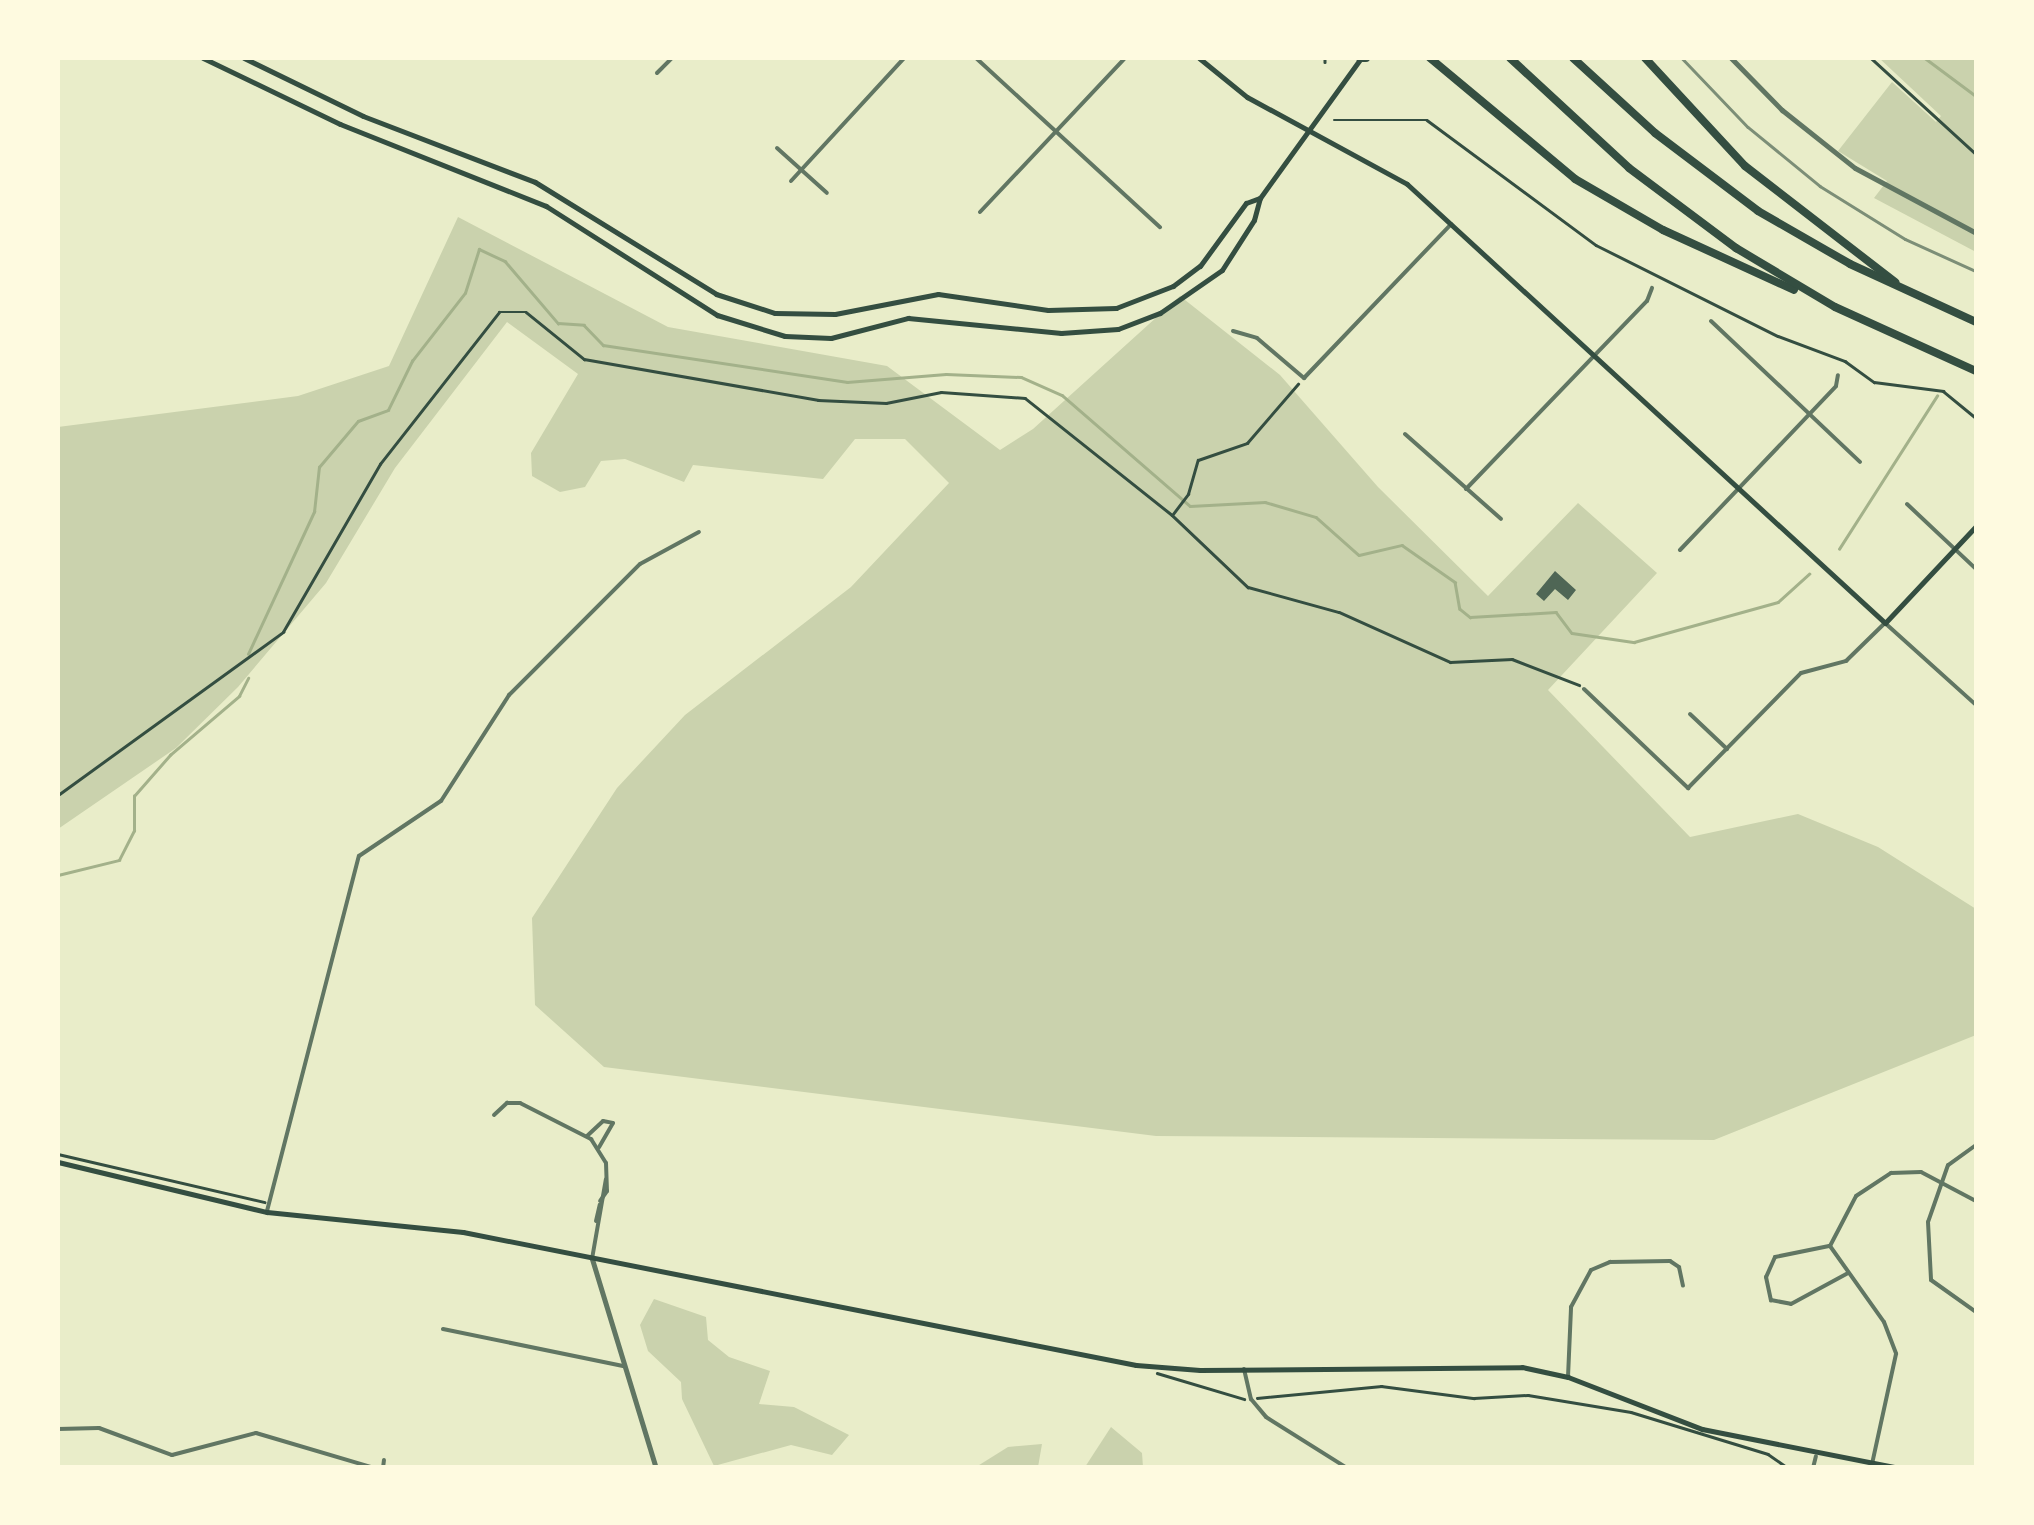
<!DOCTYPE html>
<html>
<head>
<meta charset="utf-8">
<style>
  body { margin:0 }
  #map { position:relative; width:2034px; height:1525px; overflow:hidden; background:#e9edc9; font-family:Jost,sans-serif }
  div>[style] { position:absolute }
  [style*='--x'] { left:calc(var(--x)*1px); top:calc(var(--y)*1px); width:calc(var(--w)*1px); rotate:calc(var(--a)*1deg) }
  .green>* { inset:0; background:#cad2ad }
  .stream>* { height:2.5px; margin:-1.25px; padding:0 1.25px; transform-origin:1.25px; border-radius:1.25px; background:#a3b18a }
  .building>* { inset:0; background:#4f6655 }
  .path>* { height:2.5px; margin:-1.25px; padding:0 1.25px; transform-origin:1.25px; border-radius:1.25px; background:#344e41 }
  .minor>* { height:4px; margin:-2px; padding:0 2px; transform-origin:2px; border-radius:2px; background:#617663 }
  .tertiary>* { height:5px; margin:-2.5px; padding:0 2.5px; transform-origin:2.5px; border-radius:2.5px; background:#617663 }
  .secondary>* { height:5px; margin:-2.5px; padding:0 2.5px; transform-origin:2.5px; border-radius:2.5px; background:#344e41 }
  .motorway>* { height:8px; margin:-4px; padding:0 4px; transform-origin:4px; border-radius:4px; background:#344e41 }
  .rail>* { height:2.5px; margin:-1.25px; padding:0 1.25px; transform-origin:1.25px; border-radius:1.25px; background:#7c8e77 }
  span { translate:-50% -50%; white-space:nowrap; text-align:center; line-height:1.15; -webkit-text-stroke:8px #fefae0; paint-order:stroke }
  .frame { position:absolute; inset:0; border:60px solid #fefae0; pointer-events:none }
</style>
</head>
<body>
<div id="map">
  <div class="green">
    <i style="clip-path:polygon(1879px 58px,1976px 58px,1976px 252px,1874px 198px,1887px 181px,1838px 151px,1892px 82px,1936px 122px,1941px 116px)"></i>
    <i style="clip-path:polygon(458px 217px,668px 327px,887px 366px,1000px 450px,1033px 429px,1180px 296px,1280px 375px,1378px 487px,1488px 596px,1578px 503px,1657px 573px,1548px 690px,1690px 837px,1798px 814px,1878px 847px,1976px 909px,1976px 1035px,1714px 1140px,1156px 1136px,604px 1067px,535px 1005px,532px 918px,617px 788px,685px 715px,851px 587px,949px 483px,905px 439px,855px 439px,823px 479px,693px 465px,684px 482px,625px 459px,601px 461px,585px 487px,560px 492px,532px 476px,531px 453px,578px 374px,507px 322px,395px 468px,326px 583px,238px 687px,176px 748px,58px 829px,58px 427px,298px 396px,389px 366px)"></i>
    <i style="clip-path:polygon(654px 1299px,706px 1317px,708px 1340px,729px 1357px,770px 1371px,759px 1404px,794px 1407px,849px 1435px,832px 1455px,791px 1445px,714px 1466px,682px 1399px,681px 1382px,648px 1351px,640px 1325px)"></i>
    <i style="clip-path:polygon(1111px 1427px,1142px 1453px,1143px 1467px,1085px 1467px)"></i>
    <i style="clip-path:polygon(1042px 1444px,1038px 1467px,976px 1467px,1008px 1447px)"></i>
  </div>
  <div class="stream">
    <i style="--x:1925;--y:58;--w:64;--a:36.7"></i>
    <i style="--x:1839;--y:549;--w:182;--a:-57.4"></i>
    <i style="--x:248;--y:654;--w:157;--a:-65.1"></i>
    <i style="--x:314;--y:512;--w:45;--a:-83.7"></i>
    <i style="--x:319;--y:467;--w:60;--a:-49.7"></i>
    <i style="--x:358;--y:421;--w:32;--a:-20"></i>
    <i style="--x:388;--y:410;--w:55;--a:-63.9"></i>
    <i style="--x:412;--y:361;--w:86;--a:-52.1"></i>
    <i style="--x:465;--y:293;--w:46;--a:-72.3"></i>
    <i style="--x:479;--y:249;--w:29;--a:25"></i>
    <i style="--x:505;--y:261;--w:82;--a:49.5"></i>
    <i style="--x:558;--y:323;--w:26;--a:4"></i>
    <i style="--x:584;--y:325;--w:28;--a:46"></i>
    <i style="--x:603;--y:345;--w:247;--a:8.6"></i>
    <i style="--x:847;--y:382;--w:99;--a:-4.6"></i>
    <i style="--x:946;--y:374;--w:75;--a:2.3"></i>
    <i style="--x:1021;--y:377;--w:45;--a:23.7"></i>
    <i style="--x:1062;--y:395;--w:169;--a:40.9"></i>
    <i style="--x:1190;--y:506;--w:75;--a:-3.1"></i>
    <i style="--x:1265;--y:502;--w:53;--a:16.4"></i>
    <i style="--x:1316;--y:517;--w:57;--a:41.5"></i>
    <i style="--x:1359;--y:555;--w:44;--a:-13.1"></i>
    <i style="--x:1402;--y:545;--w:65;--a:34.9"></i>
    <i style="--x:1455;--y:582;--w:27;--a:80"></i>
    <i style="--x:1460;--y:609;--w:13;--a:39"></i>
    <i style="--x:1470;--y:617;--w:86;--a:-3.3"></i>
    <i style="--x:1556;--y:612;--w:26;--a:53"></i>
    <i style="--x:1572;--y:633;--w:63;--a:8.3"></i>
    <i style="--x:1634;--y:642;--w:149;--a:-15.5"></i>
    <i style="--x:1778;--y:602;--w:42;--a:-42.1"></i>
    <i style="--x:58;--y:875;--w:63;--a:-13.8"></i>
    <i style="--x:119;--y:860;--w:33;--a:-63"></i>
    <i style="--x:134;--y:831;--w:35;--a:-90"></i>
    <i style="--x:134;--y:796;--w:55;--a:-48.7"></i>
    <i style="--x:170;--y:755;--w:91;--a:-40.5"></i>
    <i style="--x:239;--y:696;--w:20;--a:-63"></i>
  </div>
  <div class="building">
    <i style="clip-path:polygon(1555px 571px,1576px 590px,1568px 600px,1555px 589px,1544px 601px,1536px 594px)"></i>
  </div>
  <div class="path">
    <i style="--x:1325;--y:58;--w:4;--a:90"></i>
    <i style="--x:1871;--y:58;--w:142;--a:42.4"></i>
    <i style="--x:1334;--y:120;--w:93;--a:0"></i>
    <i style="--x:1427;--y:120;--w:210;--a:36.5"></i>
    <i style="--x:1596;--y:245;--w:203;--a:26.6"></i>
    <i style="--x:1778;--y:336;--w:72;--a:20.5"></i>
    <i style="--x:1845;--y:361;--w:36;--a:36"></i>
    <i style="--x:1874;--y:382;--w:70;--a:7.4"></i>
    <i style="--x:1943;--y:391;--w:43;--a:39.3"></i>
    <i style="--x:1173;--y:514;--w:25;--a:-53"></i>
    <i style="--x:1188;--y:494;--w:35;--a:-74"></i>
    <i style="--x:1198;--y:460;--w:52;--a:-19.1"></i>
    <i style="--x:1247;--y:443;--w:78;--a:-49.2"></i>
    <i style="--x:58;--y:795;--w:278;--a:-35.9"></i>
    <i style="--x:283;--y:632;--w:194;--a:-60"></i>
    <i style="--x:380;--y:464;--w:193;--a:-51.9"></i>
    <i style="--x:499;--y:312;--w:27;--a:0"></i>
    <i style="--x:526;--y:312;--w:75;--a:39"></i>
    <i style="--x:584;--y:359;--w:238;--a:9.9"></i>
    <i style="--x:818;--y:400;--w:68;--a:2.5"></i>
    <i style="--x:886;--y:403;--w:56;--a:-11.3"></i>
    <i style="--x:941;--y:392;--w:84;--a:4.1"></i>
    <i style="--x:1025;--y:398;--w:188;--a:38.5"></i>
    <i style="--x:1172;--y:515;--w:105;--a:43.5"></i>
    <i style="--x:1248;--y:587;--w:94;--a:15.4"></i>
    <i style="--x:1339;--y:612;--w:122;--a:24.2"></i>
    <i style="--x:1450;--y:662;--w:62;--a:-2.8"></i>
    <i style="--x:1512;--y:659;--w:72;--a:21.2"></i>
    <i style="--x:58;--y:1154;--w:212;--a:13.1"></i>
    <i style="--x:1157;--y:1373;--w:91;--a:16.6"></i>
    <i style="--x:1257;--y:1398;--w:125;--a:-5.5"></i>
    <i style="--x:1381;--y:1386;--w:94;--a:7.4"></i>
    <i style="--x:1474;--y:1398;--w:54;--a:-3.2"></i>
    <i style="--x:1528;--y:1395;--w:104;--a:9.4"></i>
    <i style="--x:1631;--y:1412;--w:143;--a:17"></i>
    <i style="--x:1768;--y:1454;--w:24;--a:35"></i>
  </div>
  <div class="minor">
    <i style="--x:976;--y:58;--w:250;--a:42.6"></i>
    <i style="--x:657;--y:73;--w:21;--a:-45"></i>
    <i style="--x:777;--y:148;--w:67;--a:42"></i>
    <i style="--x:791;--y:181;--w:167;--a:-47.4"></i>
    <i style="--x:980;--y:212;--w:212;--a:-46.7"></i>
    <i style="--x:1711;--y:321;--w:205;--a:43.4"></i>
    <i style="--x:1233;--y:331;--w:25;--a:16"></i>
    <i style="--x:1257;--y:338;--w:62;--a:40.4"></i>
    <i style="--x:1304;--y:378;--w:213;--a:-46.3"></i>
    <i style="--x:1405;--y:434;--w:128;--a:41.5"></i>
    <i style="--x:1466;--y:489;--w:261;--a:-46.1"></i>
    <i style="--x:1647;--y:301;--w:14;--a:-69"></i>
    <i style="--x:1907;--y:504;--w:95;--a:43.3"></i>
    <i style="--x:1680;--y:550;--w:226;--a:-46.4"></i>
    <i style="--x:1836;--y:386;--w:11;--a:-80"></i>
    <i style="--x:1584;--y:689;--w:144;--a:43.6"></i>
    <i style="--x:1688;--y:788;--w:161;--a:-45.5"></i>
    <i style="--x:1801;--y:673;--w:47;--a:-14.9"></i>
    <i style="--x:1846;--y:661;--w:54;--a:-44.3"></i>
    <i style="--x:1885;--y:623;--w:122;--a:42"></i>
    <i style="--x:1690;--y:714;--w:51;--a:43.4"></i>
    <i style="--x:494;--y:1115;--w:18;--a:-43"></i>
    <i style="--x:507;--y:1103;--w:13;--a:0"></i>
    <i style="--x:520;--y:1103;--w:80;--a:26.9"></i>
    <i style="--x:591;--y:1139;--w:28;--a:58"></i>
    <i style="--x:606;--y:1163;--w:28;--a:88"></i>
    <i style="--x:607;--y:1191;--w:12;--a:125"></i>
    <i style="--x:587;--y:1136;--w:22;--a:-43"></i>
    <i style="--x:603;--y:1121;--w:10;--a:11"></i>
    <i style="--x:613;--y:1123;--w:28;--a:120"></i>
    <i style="--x:1976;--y:1145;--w:34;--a:144"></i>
    <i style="--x:1948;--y:1165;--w:60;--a:109.3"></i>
    <i style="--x:1928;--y:1222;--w:58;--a:87"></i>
    <i style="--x:1931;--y:1280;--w:55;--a:35.4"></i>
    <i style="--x:267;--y:1211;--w:367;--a:-75.5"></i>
    <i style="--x:359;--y:856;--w:99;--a:-33.9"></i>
    <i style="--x:441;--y:801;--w:126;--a:-57.3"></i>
    <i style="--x:509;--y:695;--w:185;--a:-45"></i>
    <i style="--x:640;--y:564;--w:67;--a:-28.5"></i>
    <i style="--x:596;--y:1221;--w:17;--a:-77"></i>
    <i style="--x:1829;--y:1246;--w:55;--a:168.5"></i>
    <i style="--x:1775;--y:1257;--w:22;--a:114"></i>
    <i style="--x:1766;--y:1277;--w:24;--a:78"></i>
    <i style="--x:1771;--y:1300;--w:20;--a:11"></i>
    <i style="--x:1791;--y:1304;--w:65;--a:-28.5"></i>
    <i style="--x:1830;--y:1246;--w:93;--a:54.6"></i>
    <i style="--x:1884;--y:1322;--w:34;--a:69"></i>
    <i style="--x:1896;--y:1354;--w:113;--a:102.3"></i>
    <i style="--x:1830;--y:1246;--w:56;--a:-62.5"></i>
    <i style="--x:1856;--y:1196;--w:42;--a:-33.3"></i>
    <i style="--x:1891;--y:1173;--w:30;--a:-2"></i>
    <i style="--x:1921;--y:1172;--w:62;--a:27.8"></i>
    <i style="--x:592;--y:1259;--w:81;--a:-80.1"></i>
    <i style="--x:443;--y:1329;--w:185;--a:11.6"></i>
    <i style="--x:1244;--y:1369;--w:31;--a:77"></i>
    <i style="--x:1251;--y:1399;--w:23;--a:50"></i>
    <i style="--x:1266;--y:1417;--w:96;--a:32.2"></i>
    <i style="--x:1568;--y:1377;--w:70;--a:-87.5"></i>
    <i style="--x:1571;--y:1307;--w:42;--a:-61.6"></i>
    <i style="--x:1591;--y:1270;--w:21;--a:-23"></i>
    <i style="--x:1610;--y:1262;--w:60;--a:-1"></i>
    <i style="--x:1670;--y:1261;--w:11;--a:34"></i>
    <i style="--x:1679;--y:1267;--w:19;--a:78"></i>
    <i style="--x:58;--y:1429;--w:41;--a:-1.4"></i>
    <i style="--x:99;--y:1428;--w:78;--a:20.3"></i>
    <i style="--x:172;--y:1455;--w:87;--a:-14.7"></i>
    <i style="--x:256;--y:1433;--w:123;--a:16.5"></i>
    <i style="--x:383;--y:1468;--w:8;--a:-83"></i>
    <i style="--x:1813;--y:1468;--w:12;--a:-76"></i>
  </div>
  <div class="tertiary">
    <i style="--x:1731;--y:58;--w:73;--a:45.6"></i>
    <i style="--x:1782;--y:110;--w:93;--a:38.5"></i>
    <i style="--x:1855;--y:168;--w:137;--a:28.2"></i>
    <i style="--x:592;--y:1259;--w:219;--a:73"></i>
  </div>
  <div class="secondary">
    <i style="--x:203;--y:58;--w:152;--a:25.7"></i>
    <i style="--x:340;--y:124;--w:222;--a:21.7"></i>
    <i style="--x:546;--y:206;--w:203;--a:32.5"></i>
    <i style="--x:717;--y:315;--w:71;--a:17.2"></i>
    <i style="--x:785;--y:336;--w:46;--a:2.5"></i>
    <i style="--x:831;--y:338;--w:80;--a:-14.6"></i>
    <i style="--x:908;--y:318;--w:154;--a:5.6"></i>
    <i style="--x:1061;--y:333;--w:57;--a:-4"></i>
    <i style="--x:1118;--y:329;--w:45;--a:-20.9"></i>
    <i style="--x:1160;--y:313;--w:75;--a:-34.7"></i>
    <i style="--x:1222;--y:270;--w:59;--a:-57.4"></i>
    <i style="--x:1254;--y:220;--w:23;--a:-75"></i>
    <i style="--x:1260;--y:198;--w:173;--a:-54.2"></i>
    <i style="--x:244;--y:58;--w:132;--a:26"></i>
    <i style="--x:363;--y:116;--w:184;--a:21"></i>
    <i style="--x:535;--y:182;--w:213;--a:31.7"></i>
    <i style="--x:716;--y:294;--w:62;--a:17.9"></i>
    <i style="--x:775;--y:313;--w:60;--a:1"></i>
    <i style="--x:835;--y:314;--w:105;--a:-11"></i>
    <i style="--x:938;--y:294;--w:111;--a:8.3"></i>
    <i style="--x:1048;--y:310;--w:68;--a:-1.7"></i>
    <i style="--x:1116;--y:308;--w:61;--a:-21.1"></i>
    <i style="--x:1173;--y:286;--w:34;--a:-37"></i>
    <i style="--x:1200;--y:266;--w:78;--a:-53.9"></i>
    <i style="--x:1246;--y:203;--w:15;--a:-20"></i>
    <i style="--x:1199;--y:58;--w:62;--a:39.1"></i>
    <i style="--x:1247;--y:97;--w:182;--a:28.5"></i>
    <i style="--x:1407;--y:184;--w:649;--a:42.56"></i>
    <i style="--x:1885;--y:623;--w:133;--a:-46.8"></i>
    <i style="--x:58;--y:1162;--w:215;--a:13.5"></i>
    <i style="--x:267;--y:1212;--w:197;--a:5.8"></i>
    <i style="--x:463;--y:1232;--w:686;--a:11.18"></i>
    <i style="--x:1136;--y:1365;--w:64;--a:4.5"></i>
    <i style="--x:1200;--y:1370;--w:322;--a:-0.5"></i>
    <i style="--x:1522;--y:1367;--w:47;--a:12.3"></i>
    <i style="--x:1568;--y:1377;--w:144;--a:21.2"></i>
    <i style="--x:1702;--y:1429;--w:201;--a:11.2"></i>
  </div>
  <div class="motorway">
    <i style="--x:1360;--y:58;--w:6;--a:0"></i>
    <i style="--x:1430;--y:58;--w:189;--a:39.8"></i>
    <i style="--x:1575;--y:179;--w:102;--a:30.1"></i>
    <i style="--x:1663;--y:230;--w:144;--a:24.6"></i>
    <i style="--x:1510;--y:58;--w:162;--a:42.7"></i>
    <i style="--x:1629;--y:168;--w:134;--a:36.8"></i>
    <i style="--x:1736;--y:248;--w:115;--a:30.8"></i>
    <i style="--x:1835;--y:307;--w:155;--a:24.4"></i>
    <i style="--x:1573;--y:58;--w:111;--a:42.4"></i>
    <i style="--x:1655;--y:133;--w:129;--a:37.1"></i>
    <i style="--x:1758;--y:211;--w:106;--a:29.9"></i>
    <i style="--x:1850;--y:264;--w:139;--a:24.7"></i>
    <i style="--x:1645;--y:58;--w:147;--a:47.2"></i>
    <i style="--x:1745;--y:166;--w:190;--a:37.7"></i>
  </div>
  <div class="rail">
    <i style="--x:1682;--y:58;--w:95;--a:46.3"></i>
    <i style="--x:1748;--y:127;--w:93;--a:39.3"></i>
    <i style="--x:1820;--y:186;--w:100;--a:31.9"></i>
    <i style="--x:1905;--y:239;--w:78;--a:24.3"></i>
  </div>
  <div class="frame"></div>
</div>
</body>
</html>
